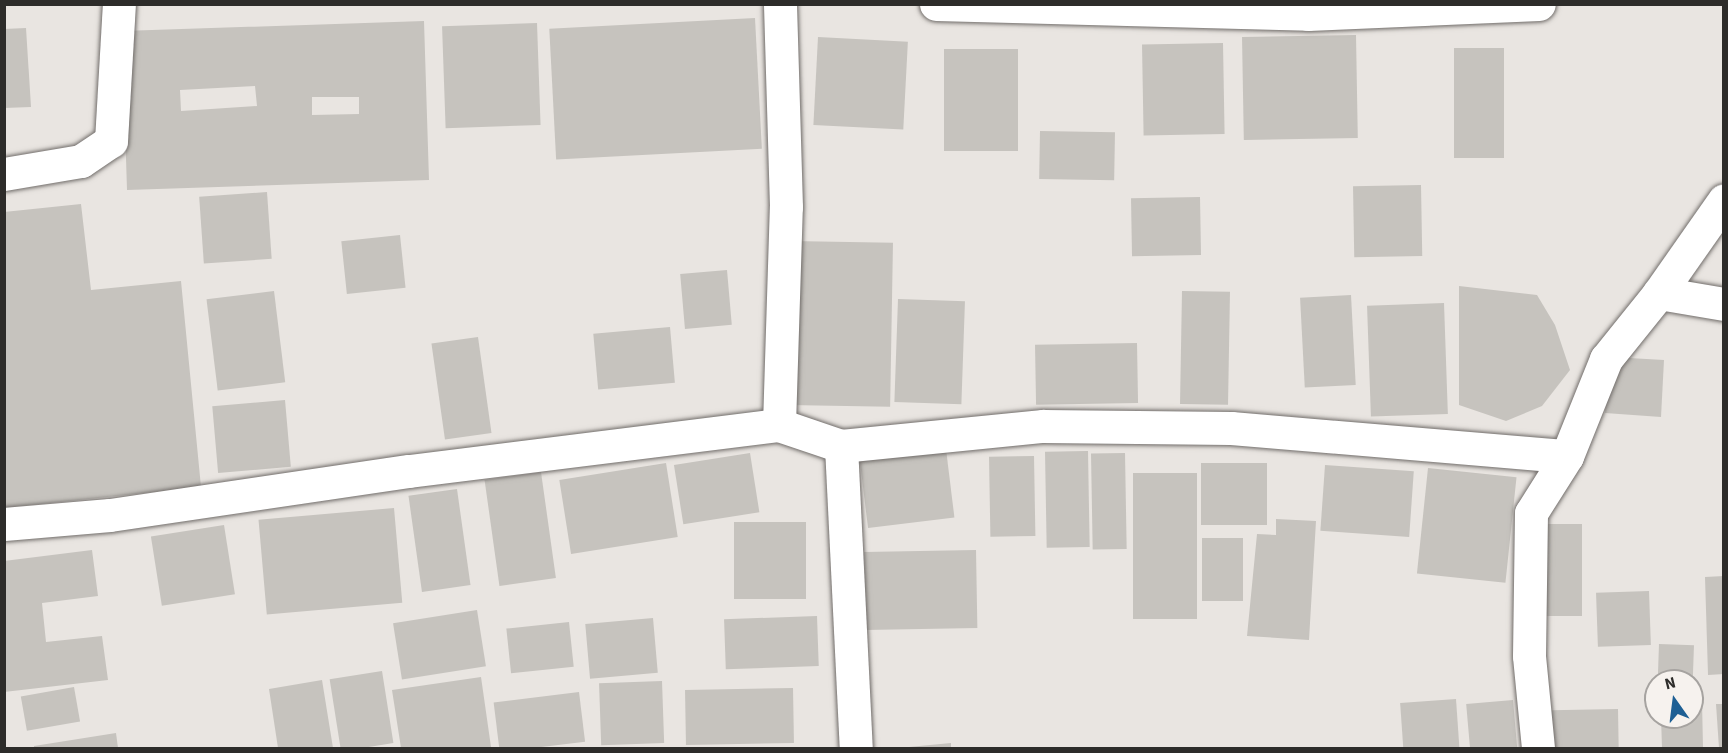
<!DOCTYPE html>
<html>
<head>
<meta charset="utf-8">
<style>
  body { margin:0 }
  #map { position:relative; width:1728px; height:753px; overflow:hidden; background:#e9e5e1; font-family:"Source Sans 3",sans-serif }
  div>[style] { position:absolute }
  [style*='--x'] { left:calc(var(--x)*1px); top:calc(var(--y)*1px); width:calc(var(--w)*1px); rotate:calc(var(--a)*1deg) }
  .building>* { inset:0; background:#c6c3be; transform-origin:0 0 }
  .roads { filter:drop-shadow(0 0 2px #716d6a) drop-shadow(0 0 2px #716d6a) }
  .minor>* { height:33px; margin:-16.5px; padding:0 16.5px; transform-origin:16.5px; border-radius:16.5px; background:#fff }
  span { translate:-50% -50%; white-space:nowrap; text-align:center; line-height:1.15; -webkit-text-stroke:6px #f6f2ee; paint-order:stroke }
  .frame { position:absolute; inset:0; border:6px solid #2d2c2a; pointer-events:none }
  .north { position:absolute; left:1644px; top:669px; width:60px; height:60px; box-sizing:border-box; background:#f6f2ee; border:2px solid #a6a3a0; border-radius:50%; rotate:346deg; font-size:16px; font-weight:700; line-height:24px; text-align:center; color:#2d2c2a }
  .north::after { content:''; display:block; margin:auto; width:21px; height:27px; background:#1d5f94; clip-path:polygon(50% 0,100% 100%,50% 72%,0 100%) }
</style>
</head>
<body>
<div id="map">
  <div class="building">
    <i style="left:755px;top:18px;width:131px;height:206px;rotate:87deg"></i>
    <i style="clip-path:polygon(evenodd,424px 21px,429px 180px,127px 190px,122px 31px,424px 21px,255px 86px,257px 106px,181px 111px,180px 90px,255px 86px,424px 21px,312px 97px,359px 97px,359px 114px,312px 115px,312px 97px)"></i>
    <i style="left:537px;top:23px;width:102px;height:95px;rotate:88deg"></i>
    <i style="clip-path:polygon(26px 28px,31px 107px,4px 108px,4px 29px)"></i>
    <i style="left:1356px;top:35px;width:103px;height:114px;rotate:89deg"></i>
    <i style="left:818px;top:37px;width:90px;height:88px;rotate:3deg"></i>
    <i style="left:1223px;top:43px;width:91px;height:81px;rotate:89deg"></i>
    <i style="left:1454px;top:48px;width:50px;height:110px"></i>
    <i style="left:944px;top:49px;width:74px;height:102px"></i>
    <i style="left:1040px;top:131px;width:75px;height:48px;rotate:1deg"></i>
    <i style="left:1421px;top:185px;width:71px;height:68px;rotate:89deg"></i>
    <i style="left:267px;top:192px;width:67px;height:68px;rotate:86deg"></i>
    <i style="left:1200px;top:197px;width:58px;height:69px;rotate:89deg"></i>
    <i style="clip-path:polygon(81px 204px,91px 290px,181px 281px,201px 487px,4px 508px,4px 212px)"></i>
    <i style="left:400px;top:235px;width:53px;height:59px;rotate:84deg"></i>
    <i style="left:791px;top:241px;width:102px;height:164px;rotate:1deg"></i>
    <i style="left:727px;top:270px;width:55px;height:47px;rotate:85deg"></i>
    <i style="clip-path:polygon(1459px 286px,1537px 295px,1555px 325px,1570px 370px,1542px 406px,1506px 421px,1459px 405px)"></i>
    <i style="left:274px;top:291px;width:92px;height:68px;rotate:83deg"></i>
    <i style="left:1182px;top:291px;width:48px;height:113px;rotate:1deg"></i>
    <i style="left:1351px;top:295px;width:90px;height:51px;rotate:87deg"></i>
    <i style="left:898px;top:299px;width:67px;height:103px;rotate:2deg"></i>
    <i style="left:1444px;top:303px;width:111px;height:77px;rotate:88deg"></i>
    <i style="left:670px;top:327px;width:56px;height:77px;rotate:85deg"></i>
    <i style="left:478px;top:337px;width:97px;height:47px;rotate:82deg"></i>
    <i style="left:1137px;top:343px;width:60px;height:102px;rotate:89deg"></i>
    <i style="clip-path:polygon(1629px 358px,1664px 360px,1661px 417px,1605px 413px,1607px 380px)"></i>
    <i style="left:285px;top:400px;width:67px;height:73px;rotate:85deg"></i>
    <i style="left:946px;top:449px;width:69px;height:87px;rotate:83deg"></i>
    <i style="left:1088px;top:451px;width:96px;height:43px;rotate:89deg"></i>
    <i style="left:750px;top:453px;width:60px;height:77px;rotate:81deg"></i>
    <i style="left:1125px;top:453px;width:96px;height:34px;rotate:89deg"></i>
    <i style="left:1034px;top:456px;width:80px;height:45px;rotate:89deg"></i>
    <i style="left:666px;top:463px;width:75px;height:108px;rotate:81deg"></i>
    <i style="left:1267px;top:463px;width:62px;height:66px;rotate:90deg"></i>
    <i style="left:1325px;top:465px;width:89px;height:66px;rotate:4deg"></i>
    <i style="left:1428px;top:468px;width:89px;height:106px;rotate:6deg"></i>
    <i style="left:541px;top:472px;width:107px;height:57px;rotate:82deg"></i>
    <i style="left:1197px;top:473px;width:146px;height:64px;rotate:90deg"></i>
    <i style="left:457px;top:489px;width:97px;height:49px;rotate:82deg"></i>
    <i style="left:394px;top:508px;width:95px;height:136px;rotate:85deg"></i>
    <i style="clip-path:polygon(1276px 519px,1316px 521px,1309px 640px,1247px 636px,1257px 534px,1276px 535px)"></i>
    <i style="left:734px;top:522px;width:72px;height:77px"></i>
    <i style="left:1536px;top:524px;width:46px;height:92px"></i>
    <i style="left:224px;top:525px;width:70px;height:74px;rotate:81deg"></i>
    <i style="left:1202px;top:538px;width:41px;height:63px"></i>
    <i style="clip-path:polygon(92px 550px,98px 596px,42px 603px,46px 642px,102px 636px,108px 680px,4px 692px,4px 561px)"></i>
    <i style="left:976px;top:550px;width:78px;height:112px;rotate:89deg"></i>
    <i style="clip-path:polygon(1724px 576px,1724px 674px,1708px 675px,1705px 577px)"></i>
    <i style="left:1649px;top:591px;width:54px;height:53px;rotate:88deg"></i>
    <i style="left:477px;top:610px;width:57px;height:85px;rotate:81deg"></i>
    <i style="left:817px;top:616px;width:50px;height:93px;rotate:88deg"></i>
    <i style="left:653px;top:618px;width:55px;height:68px;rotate:85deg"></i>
    <i style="left:569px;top:622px;width:45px;height:63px;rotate:84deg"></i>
    <i style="left:1659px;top:644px;width:35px;height:37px;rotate:2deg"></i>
    <i style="left:382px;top:671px;width:73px;height:53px;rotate:81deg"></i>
    <i style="clip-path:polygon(481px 677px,491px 747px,401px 748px,392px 690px)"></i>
    <i style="clip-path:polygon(322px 680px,333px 748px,278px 748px,269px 689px)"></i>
    <i style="left:662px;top:681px;width:62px;height:63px;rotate:88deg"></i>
    <i style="left:74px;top:687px;width:35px;height:54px;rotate:80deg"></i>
    <i style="left:793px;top:688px;width:55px;height:108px;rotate:89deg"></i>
    <i style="left:579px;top:692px;width:50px;height:86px;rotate:83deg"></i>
    <i style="left:1456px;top:699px;width:49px;height:56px;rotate:86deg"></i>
    <i style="left:1513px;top:700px;width:48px;height:47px;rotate:85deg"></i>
    <i style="clip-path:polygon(1692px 700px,1702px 700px,1703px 748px,1662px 748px,1661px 717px,1692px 717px)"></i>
    <i style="clip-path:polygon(1716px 704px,1724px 704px,1724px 748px,1719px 748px)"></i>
    <i style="left:1618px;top:709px;width:39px;height:67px;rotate:89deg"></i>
    <i style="clip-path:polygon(116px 733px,118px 748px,34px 748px,34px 746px)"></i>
    <i style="clip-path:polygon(951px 743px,951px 748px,909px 748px,909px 747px)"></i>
  </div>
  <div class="roads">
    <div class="minor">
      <i style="--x:936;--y:4;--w:372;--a:1.5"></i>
      <i style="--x:1308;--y:14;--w:231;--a:-2.5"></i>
      <i style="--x:4;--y:174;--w:78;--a:-9.6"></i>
      <i style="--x:81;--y:161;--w:36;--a:-34"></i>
      <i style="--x:111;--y:141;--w:137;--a:-86.7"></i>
      <i style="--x:1659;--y:293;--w:66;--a:9.6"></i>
      <i style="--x:779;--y:425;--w:218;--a:-88.2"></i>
      <i style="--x:786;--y:207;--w:203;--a:-91.7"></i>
      <i style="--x:841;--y:446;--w:203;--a:-5.7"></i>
      <i style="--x:1043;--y:426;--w:188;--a:0.6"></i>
      <i style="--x:1231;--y:428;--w:337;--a:4.8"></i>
      <i style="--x:4;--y:524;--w:106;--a:-4.9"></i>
      <i style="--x:110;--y:515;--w:302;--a:-8.4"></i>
      <i style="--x:409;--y:471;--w:373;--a:-7.1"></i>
      <i style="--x:779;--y:425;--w:65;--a:18.7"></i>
      <i style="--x:841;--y:446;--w:302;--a:87.2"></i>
      <i style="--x:1538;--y:748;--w:92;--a:-95.6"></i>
      <i style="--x:1529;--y:656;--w:143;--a:-89.2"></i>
      <i style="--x:1531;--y:513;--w:67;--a:-57.7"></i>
      <i style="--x:1567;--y:456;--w:105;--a:-68.1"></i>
      <i style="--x:1606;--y:359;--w:85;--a:-51.2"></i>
      <i style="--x:1659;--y:293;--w:113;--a:-55"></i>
    </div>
  </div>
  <div class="frame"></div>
  <div class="north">N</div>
</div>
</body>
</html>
